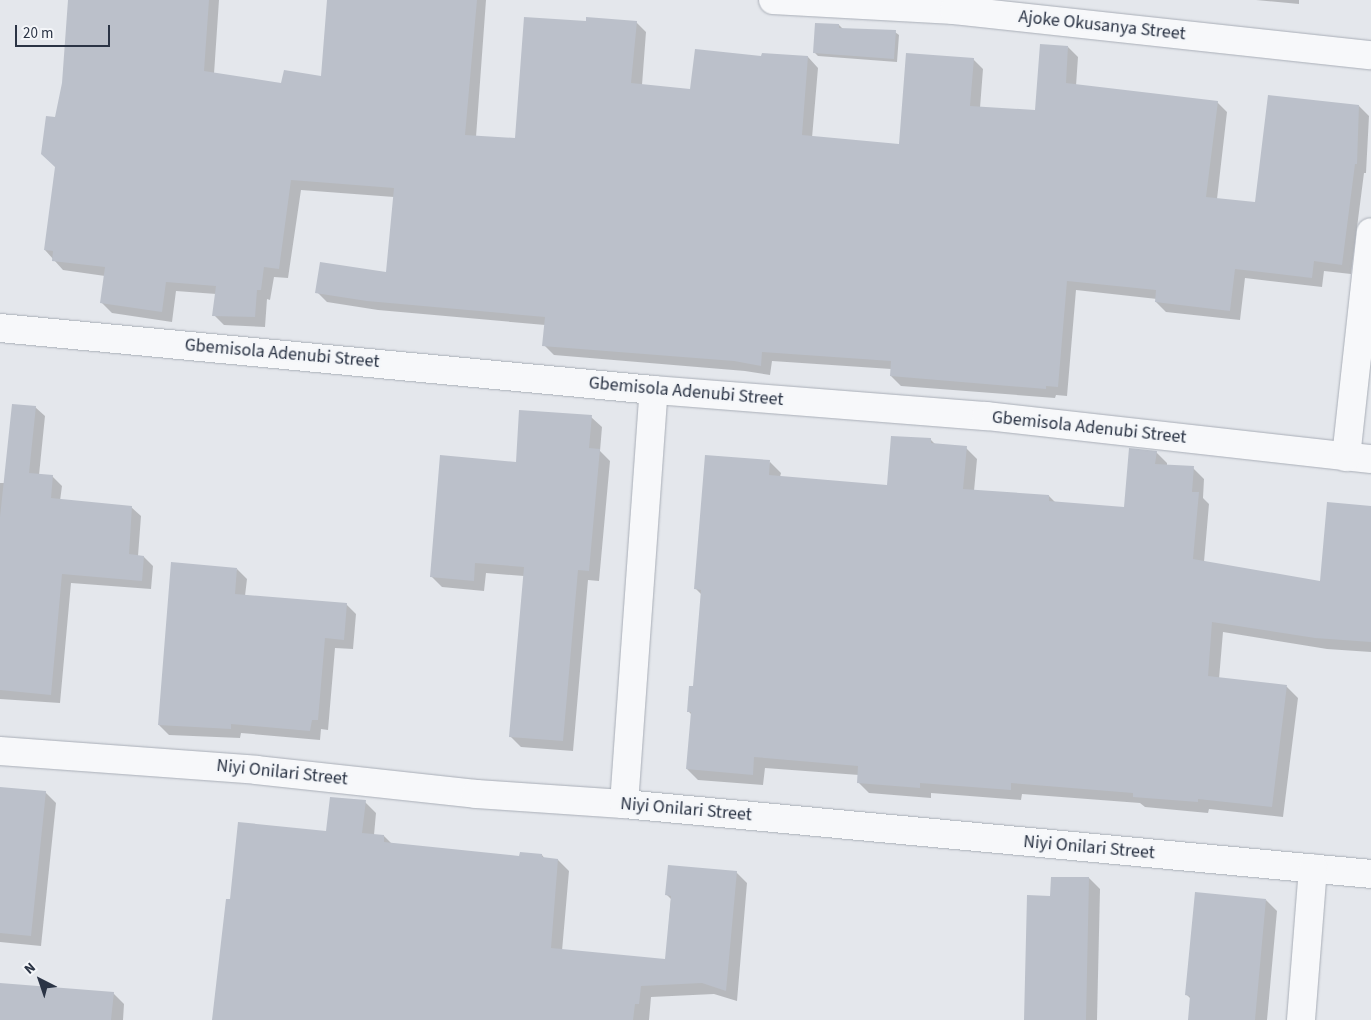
<!DOCTYPE html>
<html>
<head>
<meta charset="utf-8">
<style>
  body { margin:0 }
  #map { position:relative; width:1371px; height:1020px; overflow:hidden; background:#e4e7ec; font-family:"Source Sans 3",sans-serif }
  div>[style] { position:absolute }
  [style*='--x'] { left:calc(var(--x)*1px); top:calc(var(--y)*1px); width:calc(var(--w)*1px); rotate:calc(var(--a)*1deg) }
  .shadow>* { inset:0; background:#0003 }
  .building>* { inset:0; background:#bbc0ca }
  .roads { filter:drop-shadow(0 0 1px #a9aeb7) drop-shadow(0 0 1px #a9aeb7) }
  .street>* { height:28px; margin:-14px; padding:0 14px; transform-origin:14px; border-radius:14px; background:#f7f8fa }
  span { translate:-50% -50%; white-space:nowrap; text-align:center; line-height:1.15; -webkit-text-stroke:4px #f4f6f9; paint-order:stroke }
  .street-label { font-size:18px; color:#2b3445 }
  .north { position:absolute; left:15px; top:955px; width:50px; height:50px; -webkit-text-stroke:4px #f4f6f9; paint-order:stroke; rotate:319deg; font-size:14px; font-weight:700; line-height:20px; text-align:center; color:#2b3445 }
  .north::after { content:''; display:block; margin:auto; width:18px; height:22px; background:#2b3445; clip-path:polygon(50% 0,100% 100%,50% 72%,0 100%) }
  .scale { position:absolute; left:15px; top:25px; width:95px; height:22px; box-sizing:border-box; border:2px solid #2b3445; border-top:0; padding-left:6px; font-size:15px; line-height:18px; white-space:nowrap; color:#2b3445; -webkit-text-stroke:4px #f4f6f9; paint-order:stroke }
</style>
</head>
<body>
<div id="map">
  <div class="shadow">
    <i style="clip-path:polygon(70px 0,219px 0,214px 74px,282px 85px,322px 78px,328px 0,486px 0,476px 137px,516px 140px,587px 23px,636px 22px,646px 32px,642px 85px,692px 90px,762px 57px,808px 57px,818px 68px,812px 138px,900px 145px,973px 59px,983px 69px,980px 108px,1036px 111px,1068px 47px,1078px 57px,1076px 86px,1217px 102px,1227px 112px,1217px 199px,1256px 204px,1359px 106px,1369px 116px,1366px 173px,1364px 173px,1351px 274px,1324px 271px,1322px 287px,1245px 278px,1240px 320px,1166px 312px,1156px 302px,1157px 299px,1076px 290px,1067px 396px,1056px 395px,1055px 398px,901px 386px,891px 376px,891px 369px,772px 361px,770px 375px,745px 371px,554px 355px,544px 345px,545px 325px,378px 310px,327px 302px,317px 292px,387px 273px,394px 197px,301px 190px,288px 278px,274px 277px,270px 300px,267px 299px,265px 327px,224px 325px,214px 315px,216px 294px,176px 291px,172px 322px,112px 313px,102px 303px,105px 276px,63px 270px,45px 250px,57px 167px,56px 118px,63px 83px)"></i>
    <i style="clip-path:polygon(1256px 0,1299px 0,1299px 4px)"></i>
    <i style="clip-path:polygon(839px 25px,843px 29px,895px 32px,899px 35px,897px 62px,818px 56px,815px 53px)"></i>
    <i style="clip-path:polygon(35px 407px,45px 416px,39px 475px,52px 476px,62px 486px,60px 501px,131px 507px,141px 516px,138px 556px,144px 557px,153px 566px,151px 589px,71px 583px,60px 703px,0 699px,0 483px,4px 483px)"></i>
    <i style="clip-path:polygon(591px 417px,602px 427px,600px 451px,610px 461px,599px 581px,588px 580px,573px 751px,521px 747px,510px 736px,524px 576px,486px 573px,484px 591px,442px 587px,431px 576px,517px 463px)"></i>
    <i style="clip-path:polygon(931px 440px,936px 445px,966px 448px,977px 459px,974px 491px,1049px 496px,1056px 503px,1125px 509px,1156px 452px,1167px 463px,1167px 466px,1193px 468px,1204px 479px,1203px 498px,1209px 504px,1204px 562px,1321px 583px,1371px 507px,1371px 652px,1327px 649px,1223px 632px,1219px 679px,1287px 687px,1298px 698px,1283px 817px,1209px 809px,1208px 813px,1145px 807px,1140px 803px,1022px 794px,1021px 800px,931px 793px,931px 798px,869px 793px,858px 782px,859px 775px,765px 768px,763px 785px,698px 780px,687px 769px,692px 715px,688px 711px,694px 687px,702px 595px,696px 589px,770px 462px,781px 473px,780px 477px,888px 486px)"></i>
    <i style="clip-path:polygon(237px 569px,247px 579px,245px 596px,346px 604px,356px 614px,353px 649px,335px 648px,328px 730px,321px 729px,320px 740px,241px 733px,240px 738px,169px 735px,159px 725px)"></i>
    <i style="clip-path:polygon(0 788px,45px 792px,56px 803px,41px 946px,0 942px)"></i>
    <i style="clip-path:polygon(365px 802px,376px 813px,374px 835px,384px 836px,392px 844px,521px 857px,542px 855px,545px 859px,558px 860px,569px 871px,562px 951px,666px 961px,671px 899px,666px 894px,736px 872px,747px 883px,737px 1001px,714px 994px,651px 997px,649px 1020px,214px 1020px,231px 900px,328px 832px)"></i>
    <i style="clip-path:polygon(1089px 878px,1100px 889px,1097px 1020px,1025px 1020px,1051px 897px)"></i>
    <i style="clip-path:polygon(1266px 900px,1277px 911px,1267px 1020px,1189px 1020px,1191px 999px,1186px 994px)"></i>
    <i style="clip-path:polygon(0 984px,113px 993px,124px 1004px,123px 1020px,0 1020px)"></i>
  </div>
  <div class="building">
    <i style="clip-path:polygon(68px 0,209px 0,204px 71px,281px 83px,284px 70px,321px 76px,327px 0,477px 0,465px 135px,515px 138px,524px 17px,586px 21px,586px 17px,637px 21px,631px 83px,690px 89px,695px 49px,761px 56px,762px 53px,808px 56px,802px 135px,899px 144px,906px 53px,974px 58px,970px 106px,1035px 110px,1040px 44px,1068px 46px,1066px 83px,1218px 101px,1206px 197px,1255px 202px,1268px 95px,1359px 105px,1357px 164px,1355px 164px,1342px 265px,1314px 261px,1312px 278px,1235px 269px,1230px 311px,1155px 302px,1156px 290px,1067px 281px,1058px 387px,1046px 386px,1046px 389px,890px 376px,891px 361px,762px 352px,761px 366px,734px 361px,542px 346px,545px 317px,367px 301px,315px 293px,320px 262px,386px 272px,394px 188px,291px 180px,279px 269px,264px 267px,261px 290px,257px 290px,255px 317px,212px 316px,216px 286px,166px 282px,162px 312px,100px 303px,105px 267px,52px 261px,53px 251px,44px 250px,55px 167px,41px 154px,46px 116px,55px 117px,62px 83px)"></i>
    <i style="clip-path:polygon(815px 23px,839px 24px,839px 28px,896px 30px,894px 59px,813px 53px)"></i>
    <i style="clip-path:polygon(12px 404px,36px 406px,29px 473px,53px 475px,51px 498px,132px 506px,129px 554px,144px 556px,142px 581px,62px 574px,51px 695px,0 690px,0 517px)"></i>
    <i style="clip-path:polygon(519px 410px,592px 415px,589px 448px,600px 449px,589px 571px,578px 570px,563px 741px,509px 737px,524px 567px,475px 563px,474px 581px,430px 577px,440px 455px,516px 462px)"></i>
    <i style="clip-path:polygon(891px 436px,931px 438px,931px 443px,967px 446px,963px 489px,1049px 495px,1049px 501px,1124px 507px,1129px 448px,1157px 451px,1155px 464px,1194px 466px,1192px 492px,1199px 492px,1193px 559px,1320px 581px,1327px 502px,1371px 506px,1371px 642px,1315px 638px,1212px 622px,1208px 676px,1287px 685px,1272px 807px,1198px 799px,1198px 802px,1133px 797px,1133px 793px,1011px 783px,1011px 790px,920px 783px,920px 788px,857px 783px,858px 766px,754px 757px,753px 775px,686px 769px,691px 712px,687px 712px,689px 686px,693px 686px,701px 590px,694px 589px,705px 455px,770px 460px,769px 475px,887px 485px)"></i>
    <i style="clip-path:polygon(171px 562px,237px 568px,235px 594px,347px 603px,344px 640px,325px 638px,318px 720px,312px 720px,310px 731px,231px 724px,231px 729px,158px 725px)"></i>
    <i style="clip-path:polygon(0 787px,46px 791px,31px 936px,0 933px)"></i>
    <i style="clip-path:polygon(330px 797px,366px 800px,362px 833px,384px 835px,384px 842px,519px 856px,520px 852px,542px 854px,542px 857px,558px 859px,551px 948px,665px 959px,671px 896px,665px 895px,668px 865px,737px 871px,726px 991px,702px 983px,641px 986px,639px 1004px,635px 1004px,633px 1020px,212px 1020px,226px 899px,230px 899px,238px 822px,326px 831px)"></i>
    <i style="clip-path:polygon(1051px 877px,1089px 877px,1086px 1020px,1024px 1020px,1027px 895px,1050px 896px)"></i>
    <i style="clip-path:polygon(1195px 892px,1266px 899px,1255px 1020px,1188px 1020px,1190px 996px,1185px 995px)"></i>
    <i style="clip-path:polygon(0 983px,114px 992px,111px 1020px,0 1020px)"></i>
  </div>
  <div class="roads">
    <div class="street">
      <i style="--x:773;--y:0;--w:181;--a:3.2"></i>
      <i style="--x:954;--y:10;--w:419;--a:6.2"></i>
      <i style="--x:0;--y:328;--w:657;--a:5.42"></i>
      <i style="--x:654;--y:390;--w:333;--a:4.5"></i>
      <i style="--x:986;--y:416;--w:387;--a:6.4"></i>
      <i style="--x:1346;--y:457;--w:226;--a:-83.7"></i>
      <i style="--x:0;--y:751;--w:257;--a:4.2"></i>
      <i style="--x:256;--y:770;--w:221;--a:6.2"></i>
      <i style="--x:476;--y:794;--w:148;--a:3.9"></i>
      <i style="--x:624;--y:804;--w:750;--a:5.35"></i>
      <i style="--x:624;--y:804;--w:415;--a:-85.9"></i>
      <i style="--x:1301;--y:1020;--w:152;--a:-85.5"></i>
    </div>
  </div>
  <div class="street-label">
    <span style="left:1102px;top:26px;rotate:6deg">Ajoke Okusanya Street</span>
    <span style="left:282px;top:354px;rotate:5deg">Gbemisola Adenubi Street</span>
    <span style="left:686px;top:392px;rotate:5deg">Gbemisola Adenubi Street</span>
    <span style="left:1089px;top:428px;rotate:6deg">Gbemisola Adenubi Street</span>
    <span style="left:282px;top:773px;rotate:6deg">Niyi Onilari Street</span>
    <span style="left:686px;top:810px;rotate:5deg">Niyi Onilari Street</span>
    <span style="left:1089px;top:848px;rotate:5deg">Niyi Onilari Street</span>
  </div>
  <div class="north">N</div>
  <div class="scale">20 m</div>
</div>
</body>
</html>
